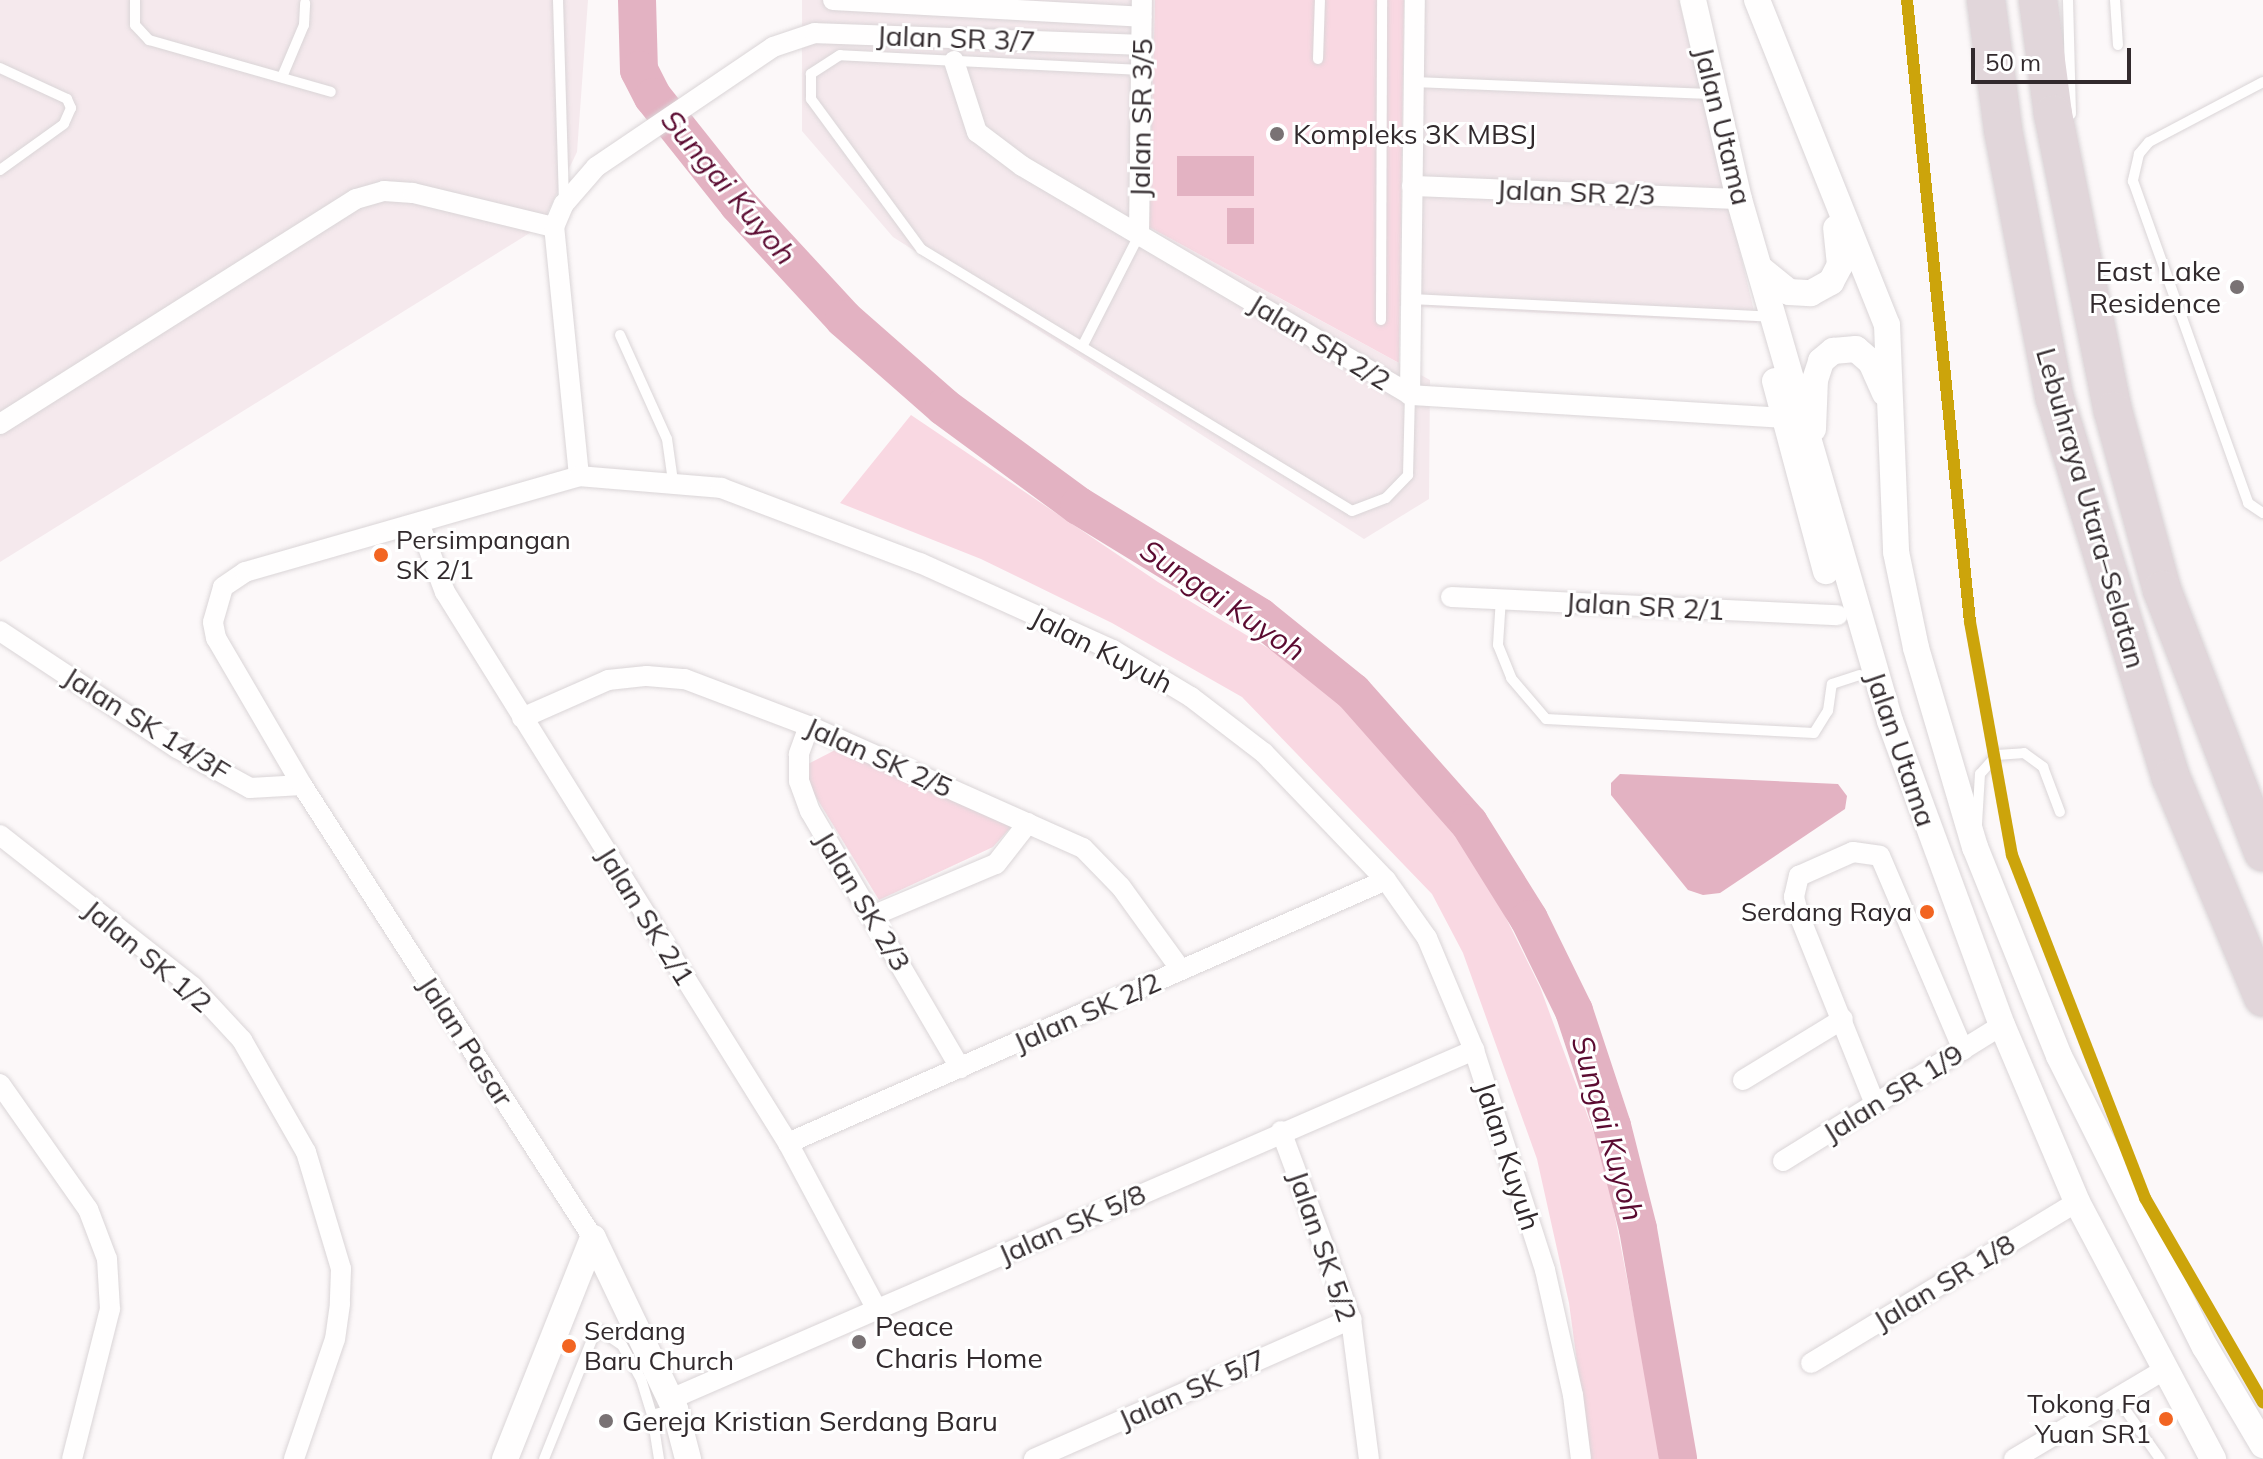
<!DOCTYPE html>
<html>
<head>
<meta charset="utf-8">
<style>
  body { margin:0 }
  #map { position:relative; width:2263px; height:1459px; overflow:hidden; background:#fcf8f9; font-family:Mulish,sans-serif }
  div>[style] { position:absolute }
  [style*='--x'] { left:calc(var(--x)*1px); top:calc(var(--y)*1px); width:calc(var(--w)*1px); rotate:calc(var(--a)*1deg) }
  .built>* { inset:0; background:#f5e9ed }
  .green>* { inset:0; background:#f9d8e2 }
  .water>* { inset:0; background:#e3b2c2; transform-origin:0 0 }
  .river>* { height:38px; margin:-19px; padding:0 19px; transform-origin:19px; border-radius:19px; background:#e3b2c2 }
  .roads { filter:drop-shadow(0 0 2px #dad5d7) drop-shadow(0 0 2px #dad5d7) }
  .service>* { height:10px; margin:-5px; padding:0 5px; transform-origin:5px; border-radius:5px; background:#fffefe }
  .minor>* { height:20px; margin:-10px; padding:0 10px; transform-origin:10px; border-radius:10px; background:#fffefe }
  .tertiary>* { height:26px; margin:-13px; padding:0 13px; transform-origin:13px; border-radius:13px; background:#fffefe }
  .motorway>* { height:38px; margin:-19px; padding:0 19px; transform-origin:19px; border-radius:19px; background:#e1d6da }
  .metro-1>* { height:12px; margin:-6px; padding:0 6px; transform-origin:6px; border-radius:6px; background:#cca40b }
  .dots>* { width:22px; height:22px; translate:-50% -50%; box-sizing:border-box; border:4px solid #fff; border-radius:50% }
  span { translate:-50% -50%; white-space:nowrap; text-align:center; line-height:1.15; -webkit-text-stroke:6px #fff; paint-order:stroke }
  .bus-label { font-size:26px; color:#322a2d }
  .left { translate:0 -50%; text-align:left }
  .right { translate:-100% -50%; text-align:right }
  .street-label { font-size:28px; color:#322a2d }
  .poi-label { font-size:28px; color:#322a2d }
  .water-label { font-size:30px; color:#5b0b31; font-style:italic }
  .scale { position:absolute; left:1971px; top:48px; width:160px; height:36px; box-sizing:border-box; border:4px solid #322a2d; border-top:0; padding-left:10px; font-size:24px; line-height:28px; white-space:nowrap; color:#322a2d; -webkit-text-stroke:6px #fff; paint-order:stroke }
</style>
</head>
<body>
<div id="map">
  <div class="built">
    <i style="clip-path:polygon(0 0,588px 0,577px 152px,541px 226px,0 562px)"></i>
    <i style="clip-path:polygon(802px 0,1155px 0,1149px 227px,1430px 380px,1429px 499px,1364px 539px,893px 237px,802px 131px)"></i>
    <i style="clip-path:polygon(1405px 0,1679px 0,1757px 323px,1400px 306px)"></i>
  </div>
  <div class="green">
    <i style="clip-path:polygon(1155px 0,1404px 0,1399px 363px,1149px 227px)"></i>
    <i style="clip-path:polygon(911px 415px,1158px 582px,1286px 659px,1368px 725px,1472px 849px,1540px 987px,1604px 1160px,1662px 1459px,1590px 1459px,1569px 1303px,1537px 1159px,1463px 953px,1432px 894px,1242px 697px,1112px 623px,981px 559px,840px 503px)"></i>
    <i style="clip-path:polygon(841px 747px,1012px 826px,993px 847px,879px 900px,808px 784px,808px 764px)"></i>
  </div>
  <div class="water">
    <i style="left:1177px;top:156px;width:77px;height:40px"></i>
    <i style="left:1227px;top:208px;width:27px;height:36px"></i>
    <i style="clip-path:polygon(1620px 774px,1838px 784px,1847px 796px,1845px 809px,1720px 893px,1703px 895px,1688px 890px,1611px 795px,1611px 783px)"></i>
  </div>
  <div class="river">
    <i style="--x:637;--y:0;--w:70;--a:88.4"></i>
    <i style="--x:639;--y:70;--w:30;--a:63"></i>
    <i style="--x:653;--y:97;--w:137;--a:51.5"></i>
    <i style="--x:738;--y:204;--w:156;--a:47.3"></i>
    <i style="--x:844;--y:319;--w:133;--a:41.3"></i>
    <i style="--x:944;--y:407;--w:167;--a:36.3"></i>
    <i style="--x:1079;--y:506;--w:212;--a:31.5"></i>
    <i style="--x:1260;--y:617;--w:119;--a:38.9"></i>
    <i style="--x:1353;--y:692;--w:175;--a:48.5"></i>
    <i style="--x:1469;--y:823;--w:113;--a:58"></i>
    <i style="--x:1529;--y:919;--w:102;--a:63.9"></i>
    <i style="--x:1574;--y:1011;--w:121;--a:71.7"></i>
    <i style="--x:1612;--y:1126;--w:106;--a:75.8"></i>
    <i style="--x:1638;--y:1229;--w:233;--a:80.1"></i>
  </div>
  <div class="roads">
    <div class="service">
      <i style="--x:135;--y:0;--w:25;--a:90"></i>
      <i style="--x:135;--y:25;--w:21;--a:47"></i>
      <i style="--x:149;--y:40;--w:189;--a:15.9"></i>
      <i style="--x:558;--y:0;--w:202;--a:88.3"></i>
      <i style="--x:2068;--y:0;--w:114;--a:88.5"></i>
      <i style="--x:2115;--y:0;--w:45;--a:86.2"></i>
      <i style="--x:1318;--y:59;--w:59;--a:-88.1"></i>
      <i style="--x:0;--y:68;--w:74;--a:24.8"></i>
      <i style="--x:67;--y:99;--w:10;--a:66"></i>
      <i style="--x:71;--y:108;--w:17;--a:114"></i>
      <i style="--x:64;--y:124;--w:79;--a:144.3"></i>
      <i style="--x:1142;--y:70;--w:302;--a:-177.2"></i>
      <i style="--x:840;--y:55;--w:35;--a:147"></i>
      <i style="--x:811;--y:74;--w:25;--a:90"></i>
      <i style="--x:811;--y:99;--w:186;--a:53.7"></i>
      <i style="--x:921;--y:249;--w:504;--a:31.29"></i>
      <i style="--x:1352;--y:511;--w:36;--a:-21"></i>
      <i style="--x:1386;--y:498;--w:32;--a:-46"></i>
      <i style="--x:1408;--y:475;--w:80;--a:-88.6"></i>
      <i style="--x:282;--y:77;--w:56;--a:-67.1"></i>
      <i style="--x:304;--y:25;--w:22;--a:-87"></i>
      <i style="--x:1413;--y:82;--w:298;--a:2.3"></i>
      <i style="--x:2263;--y:82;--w:129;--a:152.2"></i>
      <i style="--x:2149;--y:142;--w:16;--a:130"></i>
      <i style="--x:2139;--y:154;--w:28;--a:103"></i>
      <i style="--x:2133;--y:181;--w:342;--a:70.3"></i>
      <i style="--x:2248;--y:503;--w:18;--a:34"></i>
      <i style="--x:1411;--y:299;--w:351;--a:2.8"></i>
      <i style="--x:1381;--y:320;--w:320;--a:-89.8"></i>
      <i style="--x:620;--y:335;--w:114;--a:65.7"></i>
      <i style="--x:667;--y:439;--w:42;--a:81.9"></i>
      <i style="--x:1083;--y:345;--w:123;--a:-63"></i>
      <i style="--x:1501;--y:598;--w:47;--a:93.7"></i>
      <i style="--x:1498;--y:645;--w:35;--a:68"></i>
      <i style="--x:1511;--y:678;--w:54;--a:49.5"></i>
      <i style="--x:1546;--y:719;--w:268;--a:3"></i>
      <i style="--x:1814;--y:733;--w:26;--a:-58"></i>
      <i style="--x:1828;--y:711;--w:27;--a:-82"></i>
      <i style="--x:1832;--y:684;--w:29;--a:-18"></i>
      <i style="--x:1977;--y:824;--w:50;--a:-86.6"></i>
      <i style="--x:1980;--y:774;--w:25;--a:-48"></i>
      <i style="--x:1997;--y:755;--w:27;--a:-4"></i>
      <i style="--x:2024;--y:753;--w:24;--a:36"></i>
      <i style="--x:2043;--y:767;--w:48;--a:69.3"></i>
      <i style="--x:2117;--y:1398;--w:75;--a:54.8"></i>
      <i style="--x:544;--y:1459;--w:131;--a:-68.1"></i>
      <i style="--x:593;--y:1337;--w:10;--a:-37"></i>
      <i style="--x:601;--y:1331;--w:25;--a:34"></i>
      <i style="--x:622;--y:1345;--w:39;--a:61"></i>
      <i style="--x:641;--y:1379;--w:38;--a:73"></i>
      <i style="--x:659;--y:1459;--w:45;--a:-99"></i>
      <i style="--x:652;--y:1415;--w:22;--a:-16"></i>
    </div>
    <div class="minor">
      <i style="--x:833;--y:0;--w:309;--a:3.1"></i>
      <i style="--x:954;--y:61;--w:75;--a:72.1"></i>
      <i style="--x:977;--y:132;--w:56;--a:37.1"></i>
      <i style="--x:1022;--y:166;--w:451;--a:30.5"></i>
      <i style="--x:1410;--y:395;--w:374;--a:3.5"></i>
      <i style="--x:1412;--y:186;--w:327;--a:2.3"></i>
      <i style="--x:1139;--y:235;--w:235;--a:-89.3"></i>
      <i style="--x:1410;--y:395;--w:395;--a:-89.3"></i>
      <i style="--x:0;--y:424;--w:421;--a:-32.3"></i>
      <i style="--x:356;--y:199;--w:29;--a:-16"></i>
      <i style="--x:384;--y:191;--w:29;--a:4"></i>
      <i style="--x:413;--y:193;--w:145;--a:13.6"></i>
      <i style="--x:579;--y:476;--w:250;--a:-95.7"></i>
      <i style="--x:554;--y:227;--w:25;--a:-67"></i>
      <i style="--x:564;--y:204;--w:49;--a:-49.1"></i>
      <i style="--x:596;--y:167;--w:214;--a:-34.1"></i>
      <i style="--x:773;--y:47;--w:44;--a:-18.4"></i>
      <i style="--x:815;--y:33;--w:327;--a:2.1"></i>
      <i style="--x:419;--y:523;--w:74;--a:69.4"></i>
      <i style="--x:445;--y:592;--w:649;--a:58.1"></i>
      <i style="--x:788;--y:1143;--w:187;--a:61.9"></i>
      <i style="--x:1451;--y:597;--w:387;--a:2.7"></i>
      <i style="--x:0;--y:631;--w:212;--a:33.5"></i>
      <i style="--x:177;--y:748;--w:83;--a:28.7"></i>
      <i style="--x:250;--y:788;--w:52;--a:-3.3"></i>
      <i style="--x:522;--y:718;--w:94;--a:-23.8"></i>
      <i style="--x:608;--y:680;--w:39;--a:-6"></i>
      <i style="--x:647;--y:676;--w:38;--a:5"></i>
      <i style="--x:685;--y:679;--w:133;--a:20.8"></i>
      <i style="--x:809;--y:726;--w:300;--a:24"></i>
      <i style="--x:1083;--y:848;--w:54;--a:45.7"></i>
      <i style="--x:1121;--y:887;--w:102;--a:54.1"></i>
      <i style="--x:809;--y:726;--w:30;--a:110"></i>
      <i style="--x:799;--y:754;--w:27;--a:90"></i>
      <i style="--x:799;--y:781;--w:32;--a:70"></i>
      <i style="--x:810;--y:811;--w:298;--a:59.7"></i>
      <i style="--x:0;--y:835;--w:244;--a:38.2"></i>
      <i style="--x:192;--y:986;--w:74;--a:47.2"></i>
      <i style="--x:242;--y:1040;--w:129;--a:60.3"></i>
      <i style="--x:306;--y:1152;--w:122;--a:73.3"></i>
      <i style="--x:341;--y:1269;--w:35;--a:92"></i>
      <i style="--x:340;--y:1304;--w:35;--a:98"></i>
      <i style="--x:335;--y:1339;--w:127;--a:108.9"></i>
      <i style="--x:872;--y:916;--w:134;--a:-22.8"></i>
      <i style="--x:996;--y:864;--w:52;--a:-52"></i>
      <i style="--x:1743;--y:1080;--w:117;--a:-31.4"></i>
      <i style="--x:0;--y:1084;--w:153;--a:54.9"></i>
      <i style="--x:88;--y:1209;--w:53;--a:69.2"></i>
      <i style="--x:107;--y:1259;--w:50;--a:86.6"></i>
      <i style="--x:110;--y:1309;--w:155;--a:104.2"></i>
      <i style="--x:1875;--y:1104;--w:207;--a:-111.9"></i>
      <i style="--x:1798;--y:912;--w:16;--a:-105"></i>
      <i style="--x:1794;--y:897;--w:22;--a:-77"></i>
      <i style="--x:1799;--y:876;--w:59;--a:-24"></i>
      <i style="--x:1853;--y:852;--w:27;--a:8"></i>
      <i style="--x:1880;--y:856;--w:211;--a:66.8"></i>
      <i style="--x:1281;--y:1131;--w:201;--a:69.6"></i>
      <i style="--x:1351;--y:1319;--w:141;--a:82.7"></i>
      <i style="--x:788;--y:1143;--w:653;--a:-23.74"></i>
      <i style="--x:1783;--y:1161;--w:258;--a:-31.8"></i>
      <i style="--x:593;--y:1238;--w:538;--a:-122.72"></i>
      <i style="--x:302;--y:785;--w:170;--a:-120.3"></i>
      <i style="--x:216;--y:638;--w:16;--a:-101"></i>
      <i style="--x:213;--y:622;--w:36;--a:-74"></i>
      <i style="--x:223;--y:587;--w:27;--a:-34"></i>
      <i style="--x:245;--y:572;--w:348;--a:-16"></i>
      <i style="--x:579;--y:476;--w:143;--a:4.8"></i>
      <i style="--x:721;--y:488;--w:213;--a:20.7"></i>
      <i style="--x:920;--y:563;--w:212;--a:24.3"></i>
      <i style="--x:1113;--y:650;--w:91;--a:31.1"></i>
      <i style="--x:1191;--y:697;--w:92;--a:37.5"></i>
      <i style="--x:1264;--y:753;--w:176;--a:46.2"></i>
      <i style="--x:1386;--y:880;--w:71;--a:54.7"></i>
      <i style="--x:1427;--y:938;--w:121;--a:67.2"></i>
      <i style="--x:1474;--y:1050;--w:231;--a:72.1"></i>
      <i style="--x:1545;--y:1270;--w:128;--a:77.4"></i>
      <i style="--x:1573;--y:1395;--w:64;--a:82.9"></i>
      <i style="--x:1811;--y:1363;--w:311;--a:-31.2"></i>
      <i style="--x:671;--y:1399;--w:876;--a:-23.49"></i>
      <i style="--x:1034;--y:1459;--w:347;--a:-23.8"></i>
      <i style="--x:2014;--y:1459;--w:174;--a:-30.7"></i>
    </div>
    <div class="tertiary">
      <i style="--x:1693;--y:0;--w:204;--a:77"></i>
      <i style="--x:1739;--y:199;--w:543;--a:73.87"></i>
      <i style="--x:1890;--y:721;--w:324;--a:69.8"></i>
      <i style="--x:2002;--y:1025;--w:192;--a:67"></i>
      <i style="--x:2077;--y:1202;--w:291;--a:62.1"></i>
      <i style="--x:1757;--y:0;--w:350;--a:68.2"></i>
      <i style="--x:1887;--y:325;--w:227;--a:87.7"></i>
      <i style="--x:1896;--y:552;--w:98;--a:78.2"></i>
      <i style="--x:1916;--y:648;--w:208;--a:73.5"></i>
      <i style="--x:1975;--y:847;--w:225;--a:68.1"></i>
      <i style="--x:2059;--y:1056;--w:326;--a:63.4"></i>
      <i style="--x:2205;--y:1347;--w:114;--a:59.4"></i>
      <i style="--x:1762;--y:270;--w:35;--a:39"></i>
      <i style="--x:1789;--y:292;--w:22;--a:3"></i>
      <i style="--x:1811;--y:293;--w:23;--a:-29"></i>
      <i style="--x:1831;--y:282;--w:19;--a:-62"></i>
      <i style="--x:1840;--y:265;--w:37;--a:-96"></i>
      <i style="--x:1775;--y:381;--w:197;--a:75"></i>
      <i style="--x:1813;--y:429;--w:49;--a:-87.7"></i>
      <i style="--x:1815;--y:380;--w:20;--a:-72"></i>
      <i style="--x:1821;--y:361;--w:16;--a:-40"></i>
      <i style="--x:1833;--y:351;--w:23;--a:-5"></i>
      <i style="--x:1856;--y:349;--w:20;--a:41"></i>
      <i style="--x:1871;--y:362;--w:34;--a:66"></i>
      <i style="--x:593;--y:1238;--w:190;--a:64.4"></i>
      <i style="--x:675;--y:1409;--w:52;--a:75.4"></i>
      <i style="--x:505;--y:1459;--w:238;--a:-68.3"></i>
    </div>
    <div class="motorway">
      <i style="--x:1986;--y:0;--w:131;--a:82.5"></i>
      <i style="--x:2003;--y:130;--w:274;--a:79.1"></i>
      <i style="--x:2055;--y:399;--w:396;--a:73"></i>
      <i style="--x:2171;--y:778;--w:238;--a:67.2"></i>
      <i style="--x:2038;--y:0;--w:115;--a:82.5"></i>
      <i style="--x:2053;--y:114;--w:303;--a:78.6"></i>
      <i style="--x:2113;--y:411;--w:186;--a:74.7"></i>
      <i style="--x:2162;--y:590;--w:281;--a:68.9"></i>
    </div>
  </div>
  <div class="metro-1">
    <i style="--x:1907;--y:0;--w:625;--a:84.22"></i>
    <i style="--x:1970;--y:622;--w:237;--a:79.8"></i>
    <i style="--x:2012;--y:855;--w:368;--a:68.8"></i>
    <i style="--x:2145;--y:1198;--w:236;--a:60"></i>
  </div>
  <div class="dots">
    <i style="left:1277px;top:134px;background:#797274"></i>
    <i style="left:2237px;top:287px;background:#797274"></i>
    <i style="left:381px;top:555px;background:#f26522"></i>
    <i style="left:1927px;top:912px;background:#f26522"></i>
    <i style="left:859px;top:1342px;background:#797274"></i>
    <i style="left:569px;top:1346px;background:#f26522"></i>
    <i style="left:2166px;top:1419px;background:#f26522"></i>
    <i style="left:606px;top:1421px;background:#797274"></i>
  </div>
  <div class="bus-label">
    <span class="left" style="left:396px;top:555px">Persimpangan<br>SK 2/1</span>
    <span class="right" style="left:1912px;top:912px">Serdang Raya</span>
    <span class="left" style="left:584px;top:1346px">Serdang<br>Baru Church</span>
    <span class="right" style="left:2151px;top:1419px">Tokong Fa<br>Yuan SR1</span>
  </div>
  <div class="street-label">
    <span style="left:956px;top:38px;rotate:2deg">Jalan SR 3/7</span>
    <span style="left:1141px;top:118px;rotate:-89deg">Jalan SR 3/5</span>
    <span style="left:1723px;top:126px;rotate:76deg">Jalan Utama</span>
    <span style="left:1576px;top:192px;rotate:2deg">Jalan SR 2/3</span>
    <span style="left:1320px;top:342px;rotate:31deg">Jalan SR 2/2</span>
    <span style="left:2091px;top:508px;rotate:74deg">Lebuhraya Utara–Selatan</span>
    <span style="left:1645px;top:606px;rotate:3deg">Jalan SR 2/1</span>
    <span style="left:1102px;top:650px;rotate:27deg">Jalan Kuyuh</span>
    <span style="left:147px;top:724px;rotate:32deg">Jalan SK 14/3F</span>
    <span style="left:1901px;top:749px;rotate:71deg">Jalan Utama</span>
    <span style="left:879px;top:757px;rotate:24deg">Jalan SK 2/5</span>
    <span style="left:863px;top:901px;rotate:59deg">Jalan SK 2/3</span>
    <span style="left:646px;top:916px;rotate:58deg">Jalan SK 2/1</span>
    <span style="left:148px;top:956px;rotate:40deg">Jalan SK 1/2</span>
    <span style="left:1087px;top:1012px;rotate:-24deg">Jalan SK 2/2</span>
    <span style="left:466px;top:1041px;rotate:57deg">Jalan Pasar</span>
    <span style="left:1893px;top:1093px;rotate:-32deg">Jalan SR 1/9</span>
    <span style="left:1508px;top:1156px;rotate:72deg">Jalan Kuyuh</span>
    <span style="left:1072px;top:1224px;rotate:-24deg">Jalan SK 5/8</span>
    <span style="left:1323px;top:1246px;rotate:71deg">Jalan SK 5/2</span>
    <span style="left:1944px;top:1282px;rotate:-31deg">Jalan SR 1/8</span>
    <span style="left:1192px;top:1389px;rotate:-24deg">Jalan SK 5/7</span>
  </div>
  <div class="poi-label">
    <span class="left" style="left:1293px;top:134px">Kompleks 3K MBSJ</span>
    <span class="right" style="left:2221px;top:287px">East Lake<br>Residence</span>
    <span class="left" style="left:875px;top:1342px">Peace<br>Charis Home</span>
    <span class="left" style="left:622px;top:1421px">Gereja Kristian Serdang Baru</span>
  </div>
  <div class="water-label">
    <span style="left:729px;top:187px;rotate:50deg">Sungai Kuyoh</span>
    <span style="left:1223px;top:600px;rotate:34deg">Sungai Kuyoh</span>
    <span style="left:1608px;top:1128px;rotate:74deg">Sungai Kuyoh</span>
  </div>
  <div class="scale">50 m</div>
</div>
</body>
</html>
